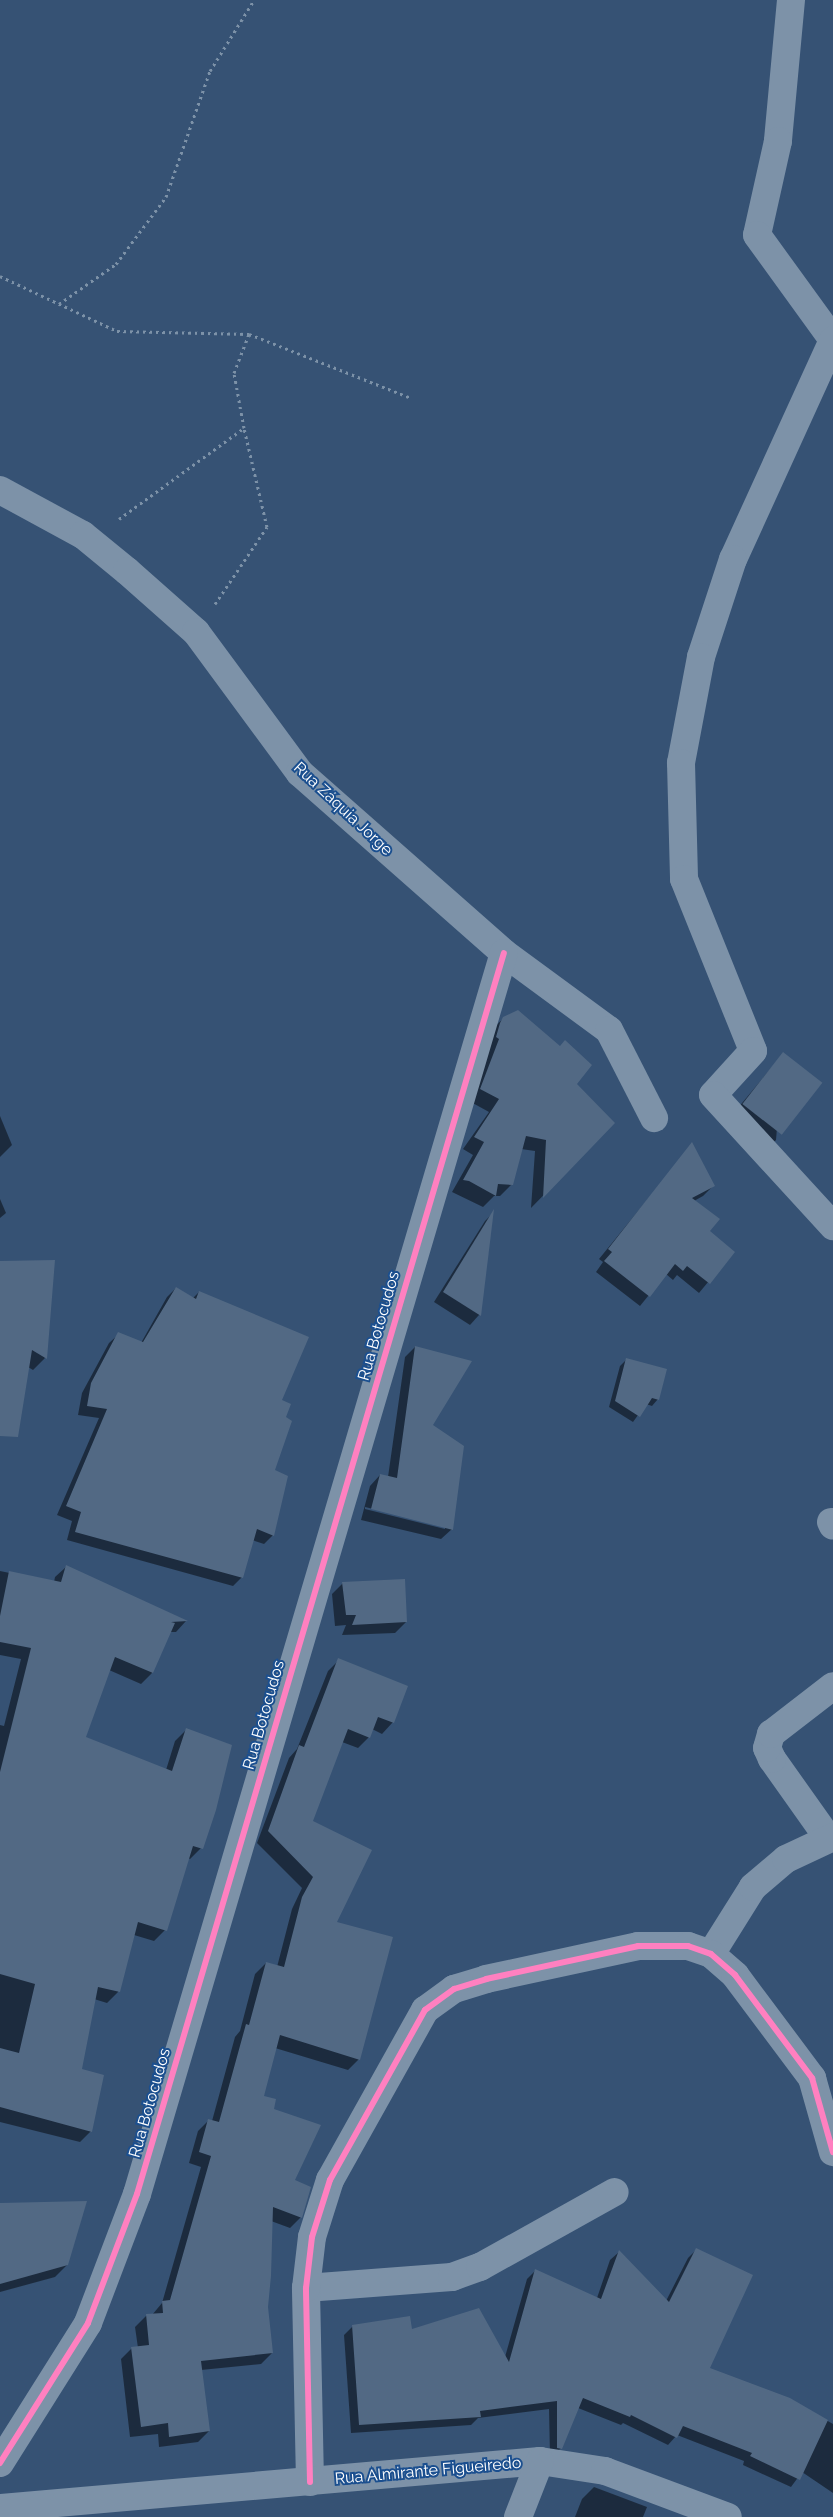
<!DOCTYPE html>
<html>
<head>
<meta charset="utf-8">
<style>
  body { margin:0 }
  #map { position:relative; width:833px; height:2517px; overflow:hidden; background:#365274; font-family:Raleway,sans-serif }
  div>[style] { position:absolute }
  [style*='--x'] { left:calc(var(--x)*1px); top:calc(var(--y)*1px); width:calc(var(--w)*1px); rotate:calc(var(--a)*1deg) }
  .shadow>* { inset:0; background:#0007 }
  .building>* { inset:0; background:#526984; transform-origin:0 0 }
  .path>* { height:3px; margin-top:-1.5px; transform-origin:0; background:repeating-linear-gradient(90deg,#7d92a8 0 2.5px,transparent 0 6.5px) }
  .minor>* { height:28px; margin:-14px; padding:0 14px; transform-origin:14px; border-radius:14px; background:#7d92a8 }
  .cycleway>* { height:6px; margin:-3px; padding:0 3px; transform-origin:3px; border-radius:3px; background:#ff80c0 }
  span { translate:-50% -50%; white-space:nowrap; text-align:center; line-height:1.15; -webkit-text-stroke:4px #1b4f8f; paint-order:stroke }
  .street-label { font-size:16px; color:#fff }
</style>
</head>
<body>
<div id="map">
  <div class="shadow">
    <i style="clip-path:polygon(504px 1018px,576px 1084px,614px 1123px,531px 1208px,535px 1151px,521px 1149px,512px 1184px,500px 1196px,494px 1196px,483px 1207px,452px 1192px,473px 1155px,463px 1149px,489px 1112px,469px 1101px,491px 1030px)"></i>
    <i style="clip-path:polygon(783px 1054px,776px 1140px,765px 1151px,732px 1115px)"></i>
    <i style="clip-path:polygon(0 1116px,12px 1145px,0 1157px)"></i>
    <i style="clip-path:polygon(692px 1145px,713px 1186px,703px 1196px,694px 1201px,708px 1232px,733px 1252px,699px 1293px,677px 1275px,673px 1280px,666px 1274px,640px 1306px,596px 1272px,603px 1262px,599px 1259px)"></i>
    <i style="clip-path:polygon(0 1199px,6px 1213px,0 1218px)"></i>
    <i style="clip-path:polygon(493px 1213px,479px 1315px,470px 1325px,434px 1302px,485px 1221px)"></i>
    <i style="clip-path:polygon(0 1262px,45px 1358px,33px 1370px,28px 1367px,0 1433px)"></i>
    <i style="clip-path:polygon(176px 1288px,193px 1298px,199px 1292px,281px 1401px,273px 1471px,273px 1535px,264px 1544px,252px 1540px,242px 1577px,233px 1586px,67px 1540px,72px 1521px,57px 1515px,99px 1418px,78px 1415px,82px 1393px,109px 1343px,119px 1334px,141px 1343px,167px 1297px)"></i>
    <i style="clip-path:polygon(evenodd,415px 1347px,452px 1529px,441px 1539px,361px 1520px,370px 1486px,380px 1475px,388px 1477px,405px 1357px,415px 1347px,365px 1507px,445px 1526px,445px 1529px,365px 1509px,365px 1507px)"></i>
    <i style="clip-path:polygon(626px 1360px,658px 1399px,652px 1406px,646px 1404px,633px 1422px,609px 1407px,620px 1366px)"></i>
    <i style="clip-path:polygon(66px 1567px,186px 1621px,176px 1632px,170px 1632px,152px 1673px,141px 1684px,109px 1670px,85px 1738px,166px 1770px,175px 1741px,186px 1730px,201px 1848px,190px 1859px,188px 1858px,165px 1930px,154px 1941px,134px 1935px,118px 1992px,107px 2003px,94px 1999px,81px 2070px,91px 2131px,80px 2142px,0 2122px,0 1725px,4px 1726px,21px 1659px,0 1655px,0 1571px,54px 1582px,55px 1577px)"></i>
    <i style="clip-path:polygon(343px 1583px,406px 1622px,395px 1633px,342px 1635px,346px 1625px,335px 1626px,332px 1594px)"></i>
    <i style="clip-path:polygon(339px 1660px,393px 1722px,382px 1734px,372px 1729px,369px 1737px,358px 1748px,342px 1742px,311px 1821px,335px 1923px,359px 2059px,348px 2070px,275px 2048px,262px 2097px,272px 2109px,293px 2180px,301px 2217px,290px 2228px,271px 2221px,267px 2307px,272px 2353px,261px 2364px,201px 2370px,209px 2431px,198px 2442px,159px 2447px,158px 2434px,130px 2437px,121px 2359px,132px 2348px,138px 2348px,135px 2327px,146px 2316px,152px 2315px,162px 2303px,201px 2167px,189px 2163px,198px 2131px,209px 2120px,212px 2121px,235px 2037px,240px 2031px,255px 1974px,266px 1963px,277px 1967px,292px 1909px,302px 1888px,257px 1843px,289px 1758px,297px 1749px,328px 1671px)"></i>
    <i style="clip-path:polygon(0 2212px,67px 2265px,55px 2277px,0 2292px)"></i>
    <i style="clip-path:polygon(696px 2250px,708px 2369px,789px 2399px,833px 2424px,833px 2493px,802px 2472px,791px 2487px,743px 2465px,744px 2461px,677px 2435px,668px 2445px,623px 2423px,621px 2425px,578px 2408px,561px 2448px,553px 2456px,550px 2456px,549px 2409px,478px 2418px,471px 2425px,351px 2433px,344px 2335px,353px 2326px,411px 2331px,505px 2357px,527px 2279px,535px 2271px,597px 2298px,610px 2260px,619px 2252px,666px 2301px,688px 2258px)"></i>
    <i style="clip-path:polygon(594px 2487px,647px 2507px,643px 2517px,575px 2517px,582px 2499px)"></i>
  </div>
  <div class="building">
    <i style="clip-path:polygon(518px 1010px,560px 1046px,565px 1040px,592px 1065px,577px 1084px,615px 1123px,543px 1198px,546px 1140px,526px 1136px,513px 1185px,498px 1184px,496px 1196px,469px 1181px,463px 1180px,484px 1142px,474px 1137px,499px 1099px,480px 1089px,499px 1039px,496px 1037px,500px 1023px,503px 1017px)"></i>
    <i style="left:783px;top:1052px;width:50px;height:66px;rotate:38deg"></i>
    <i style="clip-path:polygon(692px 1142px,715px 1186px,692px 1198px,720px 1219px,710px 1231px,735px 1252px,710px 1284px,687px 1266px,683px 1271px,675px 1264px,650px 1297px,604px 1261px,612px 1252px,608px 1249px)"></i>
    <i style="clip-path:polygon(494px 1209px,481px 1316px,443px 1292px)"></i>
    <i style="clip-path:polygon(55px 1260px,47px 1359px,32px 1350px,18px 1437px,0 1436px,0 1261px)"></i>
    <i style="clip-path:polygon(176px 1287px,196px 1299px,199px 1291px,309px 1337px,282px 1400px,291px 1404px,286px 1417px,292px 1421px,275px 1470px,288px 1476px,274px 1536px,257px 1529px,243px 1578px,75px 1532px,81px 1512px,66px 1506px,107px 1409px,87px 1406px,91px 1383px,118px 1332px,143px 1342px)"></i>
    <i style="clip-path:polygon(415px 1346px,472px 1361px,433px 1425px,464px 1446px,453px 1530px,371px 1509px,380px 1474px,397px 1478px)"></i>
    <i style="clip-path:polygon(626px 1358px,667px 1369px,659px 1400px,652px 1398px,640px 1417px,615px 1401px)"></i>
    <i style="clip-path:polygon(66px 1565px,188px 1621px,171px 1622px,175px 1623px,153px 1673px,115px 1657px,86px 1737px,172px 1771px,186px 1728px,232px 1745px,216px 1810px,203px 1849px,193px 1846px,167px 1931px,138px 1922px,120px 1992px,98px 1987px,82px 2069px,104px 2075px,92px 2132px,0 2107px,0 2048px,19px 2053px,35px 1984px,0 1974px,0 1772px,31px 1648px,0 1642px,0 1616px,9px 1571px,61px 1582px)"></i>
    <i style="clip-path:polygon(405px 1579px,407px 1622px,352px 1625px,356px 1615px,346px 1615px,342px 1582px)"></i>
    <i style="clip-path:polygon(338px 1658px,408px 1686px,394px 1723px,378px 1717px,370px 1738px,348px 1729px,313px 1821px,372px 1850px,337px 1922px,393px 1937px,360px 2060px,280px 2035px,264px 2096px,276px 2099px,274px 2109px,321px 2125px,295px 2180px,311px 2187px,302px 2218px,273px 2207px,271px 2276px,268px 2307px,273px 2353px,201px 2361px,210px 2431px,169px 2437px,168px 2423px,141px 2427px,131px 2347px,149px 2345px,146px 2314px,163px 2313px,162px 2301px,170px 2300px,211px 2156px,199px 2152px,208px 2119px,219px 2122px,246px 2024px,249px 2025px,266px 1962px,284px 1967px,302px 1897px,313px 1877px,268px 1831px,299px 1745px,304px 1747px)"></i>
    <i style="clip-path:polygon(87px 2201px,68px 2265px,0 2284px,0 2203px)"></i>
    <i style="clip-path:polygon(696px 2248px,753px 2275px,710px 2368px,790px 2398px,828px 2420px,800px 2480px,750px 2456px,752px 2453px,683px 2426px,677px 2438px,631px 2415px,630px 2417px,583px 2398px,562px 2449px,557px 2448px,557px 2401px,480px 2411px,481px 2417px,359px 2425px,352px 2325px,410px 2316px,412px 2329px,479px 2308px,509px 2362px,535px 2269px,601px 2299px,619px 2250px,669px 2302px)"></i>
  </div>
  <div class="path">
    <i style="--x:0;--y:276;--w:129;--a:25.2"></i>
    <i style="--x:117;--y:331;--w:132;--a:1.3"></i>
    <i style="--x:249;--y:334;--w:172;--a:21.5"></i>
    <i style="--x:59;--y:304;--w:70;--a:-35.1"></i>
    <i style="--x:116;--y:264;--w:84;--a:-53.3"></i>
    <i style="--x:166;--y:197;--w:133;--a:-70.8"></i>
    <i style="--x:210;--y:71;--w:84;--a:-58.2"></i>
    <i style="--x:119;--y:519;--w:155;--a:-36.1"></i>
    <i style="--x:215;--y:604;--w:93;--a:-56"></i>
    <i style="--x:267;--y:527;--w:102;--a:-103.1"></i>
    <i style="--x:244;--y:428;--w:56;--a:-100.3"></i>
    <i style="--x:234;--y:373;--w:42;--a:-69"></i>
  </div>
  <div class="minor">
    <i style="--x:791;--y:0;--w:142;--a:95.3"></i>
    <i style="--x:778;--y:141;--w:96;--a:102.6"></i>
    <i style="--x:757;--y:235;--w:130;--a:54.1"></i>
    <i style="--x:833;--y:340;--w:241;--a:114.5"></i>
    <i style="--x:733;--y:559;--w:103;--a:108.1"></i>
    <i style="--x:701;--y:657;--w:108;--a:100.7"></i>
    <i style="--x:681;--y:763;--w:116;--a:88.5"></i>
    <i style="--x:684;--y:879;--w:185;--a:68.1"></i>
    <i style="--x:753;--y:1051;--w:59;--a:132.3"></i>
    <i style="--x:713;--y:1095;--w:178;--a:47.5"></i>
    <i style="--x:0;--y:490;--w:94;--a:28.5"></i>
    <i style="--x:83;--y:535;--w:57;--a:39.3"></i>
    <i style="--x:127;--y:571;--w:92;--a:41.5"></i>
    <i style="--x:196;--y:632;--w:175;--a:53.6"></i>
    <i style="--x:300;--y:773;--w:272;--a:41.4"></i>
    <i style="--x:504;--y:953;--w:130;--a:36.3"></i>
    <i style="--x:609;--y:1030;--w:99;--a:62.9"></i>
    <i style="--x:831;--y:1522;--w:4;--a:63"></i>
    <i style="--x:828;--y:1838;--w:97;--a:-125.3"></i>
    <i style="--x:772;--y:1759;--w:12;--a:-114"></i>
    <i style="--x:767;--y:1748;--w:15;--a:-74"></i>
    <i style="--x:771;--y:1734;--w:78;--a:-37.7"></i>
    <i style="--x:711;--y:1954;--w:79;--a:-57.9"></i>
    <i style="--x:753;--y:1887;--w:43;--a:-40.3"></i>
    <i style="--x:786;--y:1859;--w:52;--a:-25.1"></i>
    <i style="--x:306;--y:2288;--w:146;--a:-4.3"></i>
    <i style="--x:452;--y:2277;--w:30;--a:-20"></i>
    <i style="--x:480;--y:2267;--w:154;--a:-29.1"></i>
    <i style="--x:0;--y:2463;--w:165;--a:-57.8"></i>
    <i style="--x:88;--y:2323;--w:138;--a:-69.2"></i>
    <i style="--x:137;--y:2194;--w:1294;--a:-73.53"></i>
    <i style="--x:310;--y:2482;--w:194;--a:-91.2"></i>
    <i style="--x:306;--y:2288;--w:51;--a:-83.3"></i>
    <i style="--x:312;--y:2237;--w:60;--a:-72.5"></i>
    <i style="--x:330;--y:2180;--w:195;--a:-60.8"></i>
    <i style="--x:425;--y:2010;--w:36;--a:-36"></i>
    <i style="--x:454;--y:1989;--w:34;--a:-17"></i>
    <i style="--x:486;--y:1979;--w:156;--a:-12.2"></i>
    <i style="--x:638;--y:1946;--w:50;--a:0"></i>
    <i style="--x:688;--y:1946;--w:24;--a:19"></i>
    <i style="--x:711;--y:1954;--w:32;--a:41"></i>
    <i style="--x:735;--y:1975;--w:129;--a:53.2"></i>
    <i style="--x:812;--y:2078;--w:77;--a:74.2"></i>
    <i style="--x:0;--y:2508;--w:542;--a:-4.97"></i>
    <i style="--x:540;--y:2461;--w:66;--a:8.7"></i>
    <i style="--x:605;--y:2471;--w:131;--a:20.5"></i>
    <i style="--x:518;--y:2517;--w:60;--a:-68.6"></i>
  </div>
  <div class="cycleway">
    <i style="--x:0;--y:2463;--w:165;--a:-57.8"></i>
    <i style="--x:88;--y:2323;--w:138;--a:-69.2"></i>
    <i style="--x:137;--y:2194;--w:1294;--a:-73.53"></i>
    <i style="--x:310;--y:2482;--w:194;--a:-91.2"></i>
    <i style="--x:306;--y:2288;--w:51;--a:-83.3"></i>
    <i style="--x:312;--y:2237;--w:60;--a:-72.5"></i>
    <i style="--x:330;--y:2180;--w:195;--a:-60.8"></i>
    <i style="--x:425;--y:2010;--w:36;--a:-36"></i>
    <i style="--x:454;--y:1989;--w:34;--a:-17"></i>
    <i style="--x:486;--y:1979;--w:156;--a:-12.2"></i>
    <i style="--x:638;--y:1946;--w:50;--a:0"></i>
    <i style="--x:688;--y:1946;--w:24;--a:19"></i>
    <i style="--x:711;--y:1954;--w:32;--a:41"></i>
    <i style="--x:735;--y:1975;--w:129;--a:53.2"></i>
    <i style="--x:812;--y:2078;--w:77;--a:74.2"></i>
  </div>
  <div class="street-label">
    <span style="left:343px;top:809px;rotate:43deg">Rua Záquia Jorge</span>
    <span style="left:379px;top:1326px;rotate:-74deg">Rua Botocudos</span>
    <span style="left:264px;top:1715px;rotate:-74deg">Rua Botocudos</span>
    <span style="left:150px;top:2103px;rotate:-74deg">Rua Botocudos</span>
    <span style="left:428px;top:2471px;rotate:-5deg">Rua Almirante Figueiredo</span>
  </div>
</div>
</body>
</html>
